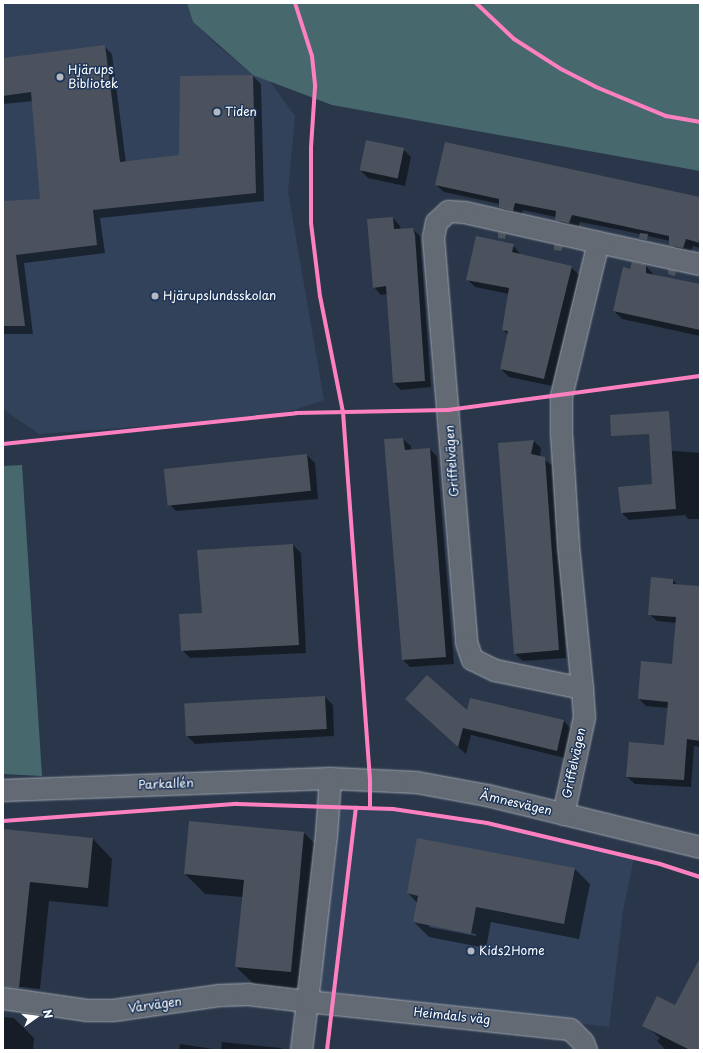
<!DOCTYPE html>
<html>
<head>
<meta charset="utf-8">
<style>
  body { margin:0 }
  #map { position:relative; width:703px; height:1053px; overflow:hidden; background:#2a374a; font-family:"Playpen Sans",sans-serif }
  div>[style] { position:absolute }
  [style*='--x'] { left:calc(var(--x)*1px); top:calc(var(--y)*1px); width:calc(var(--w)*1px); rotate:calc(var(--a)*1deg) }
  .built>* { inset:0; background:#32425b }
  .green>* { inset:0; background:#47686d }
  .shadow>* { inset:0; background:#0007 }
  .building>* { inset:0; background:#4c525d; transform-origin:0 0 }
  .roads { filter:drop-shadow(0 0 1px #9fa5ae) drop-shadow(0 0 1px #9fa5ae) }
  .street>* { height:21px; margin:-10.5px; padding:0 10.5px; transform-origin:10.5px; border-radius:10.5px; background:#636a74 }
  .cycleway>* { height:4px; margin:-2px; padding:0 2px; transform-origin:2px; border-radius:2px; background:#ff80c0 }
  .dots>* { width:11px; height:11px; translate:-50% -50%; box-sizing:border-box; border:2px solid #1d3557; border-radius:50% }
  span { translate:-50% -50%; white-space:nowrap; text-align:center; line-height:1.15; -webkit-text-stroke:3px #1d3557; paint-order:stroke }
  .poi-label { font-size:12px; color:#fff }
  .left { translate:0 -50%; text-align:left }
  .street-label { font-size:12px; color:#fff }
  .frame { position:absolute; inset:0; border:4px solid #fff; pointer-events:none }
  .north { position:absolute; left:16px; top:997px; width:40px; height:40px; -webkit-text-stroke:3px #1d3557; paint-order:stroke; rotate:76deg; font-size:11px; font-weight:700; line-height:16px; text-align:center; color:#fff }
  .north::after { content:''; display:block; margin:auto; width:14px; height:18px; background:#fff; clip-path:polygon(50% 0,100% 100%,50% 72%,0 100%) }
</style>
</head>
<body>
<div id="map">
  <div class="built">
    <i style="clip-path:polygon(3px 3px,187px 3px,193px 22px,218px 46px,253px 75px,269px 80px,295px 116px,288px 192px,324px 400px,273px 417px,39px 434px,3px 409px)"></i>
    <i style="clip-path:polygon(370px 808px,459px 818px,634px 858px,623px 911px,609px 1027px,321px 991px,328px 809px)"></i>
  </div>
  <div class="green">
    <i style="clip-path:polygon(187px 3px,700px 3px,700px 171px,332px 105px,253px 75px,193px 22px)"></i>
    <i style="clip-path:polygon(22px 465px,42px 776px,3px 774px,3px 466px)"></i>
  </div>
  <div class="shadow">
    <i style="clip-path:polygon(104px 46px,112px 54px,126px 163px,180px 156px,181px 77px,253px 76px,261px 84px,264px 201px,100px 218px,105px 253px,24px 263px,33px 334px,3px 334px,3px 202px,41px 200px,33px 101px,3px 104px,3px 59px)"></i>
    <i style="clip-path:polygon(403px 149px,411px 157px,405px 186px,368px 178px,360px 170px)"></i>
    <i style="clip-path:polygon(436px 185px,700px 198px,700px 248px,693px 246px,690px 255px,677px 252px,670px 241px,621px 230px,580px 222px,577px 230px,564px 227px,556px 217px,523px 210px,521px 218px,508px 215px,500px 204px,444px 192px)"></i>
    <i style="clip-path:polygon(393px 218px,400px 226px,401px 230px,412px 229px,420px 236px,431px 387px,401px 390px,394px 383px,387px 294px,381px 295px,374px 287px)"></i>
    <i style="clip-path:polygon(513px 245px,521px 255px,571px 267px,579px 275px,552px 386px,509px 377px,501px 369px,508px 335px,503px 329px,509px 294px,475px 287px,467px 279px)"></i>
    <i style="clip-path:polygon(646px 266px,654px 275px,700px 285px,700px 336px,622px 319px,614px 311px,630px 270px)"></i>
    <i style="clip-path:polygon(403px 439px,411px 446px,411px 450px,430px 449px,437px 457px,454px 664px,410px 667px,403px 660px)"></i>
    <i style="clip-path:polygon(534px 441px,541px 448px,540px 457px,552px 465px,566px 658px,523px 661px,515px 654px,499px 444px)"></i>
    <i style="clip-path:polygon(651px 449px,700px 453px,700px 519px,688px 519px,685px 515px,629px 520px,622px 513px,619px 488px,653px 485px)"></i>
    <i style="clip-path:polygon(307px 455px,315px 463px,318px 499px,176px 511px,168px 503px)"></i>
    <i style="clip-path:polygon(293px 545px,301px 553px,306px 653px,190px 658px,182px 650px,203px 614px)"></i>
    <i style="clip-path:polygon(673px 580px,678px 585px,700px 587px,700px 747px,694px 746px,691px 787px,635px 784px,627px 777px,665px 746px,668px 708px,646px 706px,639px 699px,673px 665px,677px 623px,657px 621px,649px 614px)"></i>
    <i style="clip-path:polygon(325px 697px,333px 705px,334px 736px,195px 744px,187px 736px)"></i>
    <i style="clip-path:polygon(414px 707px,564px 721px,571px 729px,565px 758px,471px 735px,466px 754px)"></i>
    <i style="clip-path:polygon(3px 830px,93px 839px,112px 859px,108px 907px,49px 901px,40px 989px,3px 985px)"></i>
    <i style="clip-path:polygon(304px 833px,324px 853px,310px 991px,256px 986px,236px 967px,243px 897px,205px 894px,185px 874px)"></i>
    <i style="clip-path:polygon(evenodd,575px 869px,590px 884px,579px 939px,491px 922px,486px 948px,429px 937px,414px 922px,417px 903px,408px 893px,575px 869px,429px 925px,476px 934px,476px 936px,429px 927px,429px 925px)"></i>
    <i style="clip-path:polygon(700px 983px,700px 1050px,665px 1049px,657px 1041px,660px 1038px,644px 1025px,675px 1007px)"></i>
    <i style="clip-path:polygon(3px 1017px,14px 1018px,34px 1038px,33px 1050px,3px 1050px)"></i>
    <i style="clip-path:polygon(222px 1042px,281px 1048px,282px 1050px,221px 1050px)"></i>
    <i style="clip-path:polygon(180px 1044px,220px 1050px,179px 1050px)"></i>
  </div>
  <div class="building">
    <i style="clip-path:polygon(105px 45px,120px 162px,179px 155px,180px 76px,253px 75px,256px 193px,93px 210px,97px 245px,16px 255px,25px 326px,3px 326px,3px 201px,40px 199px,31px 92px,3px 96px,3px 58px)"></i>
    <i style="left:366px;top:140px;width:39px;height:31px;rotate:12deg"></i>
    <i style="clip-path:polygon(445px 142px,700px 197px,700px 243px,686px 239px,683px 248px,669px 245px,669px 236px,572px 215px,569px 223px,555px 220px,556px 211px,515px 203px,513px 211px,499px 207px,499px 199px,435px 185px)"></i>
    <i style="clip-path:polygon(393px 217px,394px 229px,413px 228px,415px 235px,425px 381px,393px 383px,386px 286px,373px 288px,367px 219px)"></i>
    <i style="clip-path:polygon(498px 232px,506px 234px,505px 239px,498px 238px)"></i>
    <i style="clip-path:polygon(640px 233px,648px 234px,647px 240px,639px 238px)"></i>
    <i style="clip-path:polygon(476px 236px,514px 244px,512px 252px,572px 266px,544px 379px,500px 369px,508px 331px,502px 330px,509px 288px,466px 280px)"></i>
    <i style="clip-path:polygon(554px 244px,563px 246px,561px 251px,554px 250px)"></i>
    <i style="clip-path:polygon(632px 262px,646px 265px,646px 273px,700px 284px,700px 330px,613px 311px,623px 267px,630px 269px)"></i>
    <i style="clip-path:polygon(668px 269px,676px 271px,675px 276px,668px 274px)"></i>
    <i style="clip-path:polygon(669px 411px,676px 509px,621px 513px,618px 487px,652px 484px,649px 434px,611px 436px,610px 415px)"></i>
    <i style="clip-path:polygon(403px 438px,405px 450px,430px 448px,446px 657px,402px 660px,384px 439px)"></i>
    <i style="clip-path:polygon(534px 440px,531px 454px,545px 457px,559px 650px,514px 654px,498px 443px)"></i>
    <i style="left:307px;top:454px;width:37px;height:144px;rotate:84deg"></i>
    <i style="clip-path:polygon(293px 544px,299px 645px,181px 651px,179px 614px,202px 613px,197px 550px)"></i>
    <i style="clip-path:polygon(651px 577px,673px 579px,673px 584px,700px 586px,700px 741px,687px 739px,684px 780px,626px 777px,629px 742px,664px 745px,668px 702px,638px 699px,641px 661px,672px 664px,676px 617px,648px 615px)"></i>
    <i style="clip-path:polygon(427px 675px,467px 710px,470px 698px,564px 720px,557px 751px,463px 728px,458px 747px,405px 699px)"></i>
    <i style="left:325px;top:696px;width:33px;height:141px;rotate:87deg"></i>
    <i style="clip-path:polygon(189px 821px,304px 832px,291px 972px,235px 967px,244px 880px,184px 874px)"></i>
    <i style="clip-path:polygon(3px 829px,93px 838px,88px 888px,30px 882px,19px 988px,3px 986px)"></i>
    <i style="clip-path:polygon(417px 838px,575px 868px,564px 924px,476px 907px,471px 934px,413px 922px,418px 896px,407px 893px)"></i>
    <i style="clip-path:polygon(700px 958px,700px 1050px,690px 1050px,642px 1026px,657px 996px,675px 1005px)"></i>
  </div>
  <div class="roads">
    <div class="street">
      <i style="--x:598;--y:242;--w:104;--a:12.2"></i>
      <i style="--x:3;--y:790;--w:327;--a:-2.1"></i>
      <i style="--x:330;--y:778;--w:86;--a:2.7"></i>
      <i style="--x:416;--y:782;--w:72;--a:10.4"></i>
      <i style="--x:487;--y:795;--w:219;--a:13.7"></i>
      <i style="--x:563;--y:814;--w:99;--a:-77.8"></i>
      <i style="--x:584;--y:717;--w:29;--a:-94"></i>
      <i style="--x:582;--y:688;--w:145;--a:-95.6"></i>
      <i style="--x:568;--y:544;--w:111;--a:-93.6"></i>
      <i style="--x:561;--y:433;--w:37;--a:-90"></i>
      <i style="--x:561;--y:396;--w:158;--a:-76.5"></i>
      <i style="--x:598;--y:242;--w:137;--a:-167.4"></i>
      <i style="--x:464;--y:212;--w:16;--a:-176"></i>
      <i style="--x:448;--y:211;--w:16;--a:137"></i>
      <i style="--x:436;--y:222;--w:15;--a:101"></i>
      <i style="--x:433;--y:237;--w:406;--a:85.3"></i>
      <i style="--x:466;--y:642;--w:18;--a:71"></i>
      <i style="--x:472;--y:659;--w:25;--a:26"></i>
      <i style="--x:495;--y:670;--w:89;--a:11.7"></i>
      <i style="--x:3;--y:998;--w:84;--a:8.2"></i>
      <i style="--x:86;--y:1010;--w:27;--a:0"></i>
      <i style="--x:113;--y:1010;--w:108;--a:-8"></i>
      <i style="--x:220;--y:995;--w:28;--a:-2"></i>
      <i style="--x:248;--y:994;--w:59;--a:6.8"></i>
      <i style="--x:307;--y:1001;--w:167;--a:-83.5"></i>
      <i style="--x:326;--y:835;--w:57;--a:-86"></i>
      <i style="--x:301;--y:1050;--w:49;--a:-83"></i>
      <i style="--x:307;--y:1001;--w:264;--a:6.1"></i>
      <i style="--x:570;--y:1029;--w:18;--a:45"></i>
      <i style="--x:583;--y:1042;--w:9;--a:69"></i>
    </div>
  </div>
  <div class="cycleway">
    <i style="--x:295;--y:3;--w:56;--a:72.2"></i>
    <i style="--x:312;--y:56;--w:31;--a:84"></i>
    <i style="--x:315;--y:87;--w:61;--a:93.8"></i>
    <i style="--x:311;--y:148;--w:75;--a:90"></i>
    <i style="--x:311;--y:223;--w:74;--a:83"></i>
    <i style="--x:320;--y:296;--w:118;--a:78.8"></i>
    <i style="--x:343;--y:412;--w:369;--a:85.8"></i>
    <i style="--x:370;--y:780;--w:28;--a:90"></i>
    <i style="--x:476;--y:3;--w:52;--a:43.5"></i>
    <i style="--x:514;--y:39;--w:56;--a:32.6"></i>
    <i style="--x:561;--y:69;--w:39;--a:27"></i>
    <i style="--x:596;--y:87;--w:76;--a:22.5"></i>
    <i style="--x:666;--y:116;--w:35;--a:10"></i>
    <i style="--x:3;--y:444;--w:295;--a:-6"></i>
    <i style="--x:296;--y:413;--w:152;--a:-1.1"></i>
    <i style="--x:448;--y:410;--w:254;--a:-7.7"></i>
    <i style="--x:3;--y:821;--w:235;--a:-4.2"></i>
    <i style="--x:237;--y:804;--w:156;--a:1.8"></i>
    <i style="--x:393;--y:809;--w:95;--a:8.5"></i>
    <i style="--x:487;--y:823;--w:178;--a:13.3"></i>
    <i style="--x:660;--y:864;--w:42;--a:18"></i>
    <i style="--x:327;--y:1050;--w:244;--a:-83.2"></i>
  </div>
  <div class="dots">
    <i style="left:60px;top:77px;background:#b4b9c0"></i>
    <i style="left:217px;top:112px;background:#b4b9c0"></i>
    <i style="left:155px;top:296px;background:#b4b9c0"></i>
    <i style="left:471px;top:951px;background:#b4b9c0"></i>
  </div>
  <div class="poi-label">
    <span class="left" style="left:68px;top:77px">Hjärups<br>Bibliotek</span>
    <span class="left" style="left:225px;top:112px">Tiden</span>
    <span class="left" style="left:163px;top:296px">Hjärupslundsskolan</span>
    <span class="left" style="left:479px;top:951px">Kids2Home</span>
  </div>
  <div class="street-label">
    <span style="left:452px;top:461px;rotate:-94deg">Griffelvägen</span>
    <span style="left:574px;top:763px;rotate:-78deg">Griffelvägen</span>
    <span style="left:166px;top:784px;rotate:-2deg">Parkallén</span>
    <span style="left:516px;top:803px;rotate:13deg">Ämnesvägen</span>
    <span style="left:155px;top:1005px;rotate:-8deg">Vårvägen</span>
    <span style="left:452px;top:1016px;rotate:6deg">Heimdals väg</span>
  </div>
  <div class="frame"></div>
  <div class="north">N</div>
</div>
</body>
</html>
